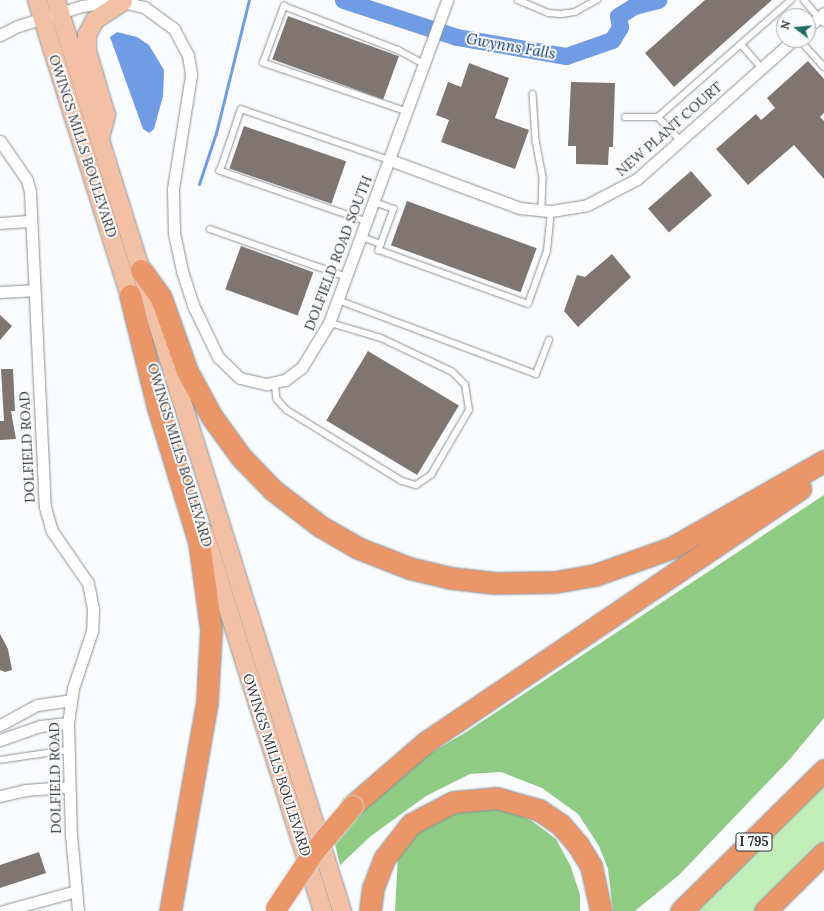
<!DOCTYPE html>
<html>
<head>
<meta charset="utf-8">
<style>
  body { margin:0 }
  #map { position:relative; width:824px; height:911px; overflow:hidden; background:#fafbfd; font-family:Lora,serif }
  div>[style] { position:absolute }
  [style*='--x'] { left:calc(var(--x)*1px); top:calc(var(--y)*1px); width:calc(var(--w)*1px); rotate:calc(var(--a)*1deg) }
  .green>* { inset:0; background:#c2eeba }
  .forest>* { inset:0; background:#90cb85 }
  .water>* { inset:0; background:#709ce3 }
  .stream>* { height:3px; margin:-1.5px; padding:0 1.5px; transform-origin:1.5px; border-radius:1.5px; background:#709ce3 }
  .river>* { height:17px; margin:-8.5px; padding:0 8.5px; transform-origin:8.5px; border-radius:8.5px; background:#709ce3 }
  .building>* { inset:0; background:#807671; transform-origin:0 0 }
  .roads { filter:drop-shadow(0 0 1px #8a9199) drop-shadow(0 0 1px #8a9199) }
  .lane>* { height:5.5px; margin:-2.75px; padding:0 2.75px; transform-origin:2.75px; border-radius:2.75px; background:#fff }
  .street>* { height:11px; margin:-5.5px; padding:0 5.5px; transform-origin:5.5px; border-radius:5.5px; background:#fff }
  .primary>* { height:18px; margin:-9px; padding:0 9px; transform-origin:9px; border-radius:9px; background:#f2c0a5 }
  .highway>* { height:21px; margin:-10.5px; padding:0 10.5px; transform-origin:10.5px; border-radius:10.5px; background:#ea9669 }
  .bridges { filter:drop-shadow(0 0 1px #d6d6d7) drop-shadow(0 0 1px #d6d6d7) }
  .highway-bridge>* { height:21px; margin:-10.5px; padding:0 10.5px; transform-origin:10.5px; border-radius:10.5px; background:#ea9669 }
  span { translate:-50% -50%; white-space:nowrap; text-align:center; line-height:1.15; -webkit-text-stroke:4px #fafbfd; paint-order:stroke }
  .shield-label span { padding:1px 3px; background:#fafbfd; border:1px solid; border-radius:3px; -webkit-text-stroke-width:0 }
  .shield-label { font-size:13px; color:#303336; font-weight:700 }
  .street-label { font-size:14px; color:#303336 }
  .water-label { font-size:15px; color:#072f6c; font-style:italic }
  .north { position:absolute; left:776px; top:8px; width:40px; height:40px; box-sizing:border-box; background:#fafbfd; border:1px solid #a9abad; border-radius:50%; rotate:286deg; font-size:11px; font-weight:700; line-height:16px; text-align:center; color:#303336 }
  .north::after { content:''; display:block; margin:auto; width:14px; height:18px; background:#226d6c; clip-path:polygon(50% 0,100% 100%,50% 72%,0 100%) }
</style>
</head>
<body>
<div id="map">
  <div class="green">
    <i style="clip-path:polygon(824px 776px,824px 842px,800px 869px,755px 911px,691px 911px)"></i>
  </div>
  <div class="forest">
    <i style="clip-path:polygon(824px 495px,824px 718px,790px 759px,679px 875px,635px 911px,613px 911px,608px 869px,599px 846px,578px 814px,542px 788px,501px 772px,470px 774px,426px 796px,371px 836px,340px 865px,333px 836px,403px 769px,463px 734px)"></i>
    <i style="clip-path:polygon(502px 808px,532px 821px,556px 839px,571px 867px,580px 895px,580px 911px,395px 911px,398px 855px,414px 830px,440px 817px,473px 809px)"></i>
  </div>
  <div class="water">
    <i style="clip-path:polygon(117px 32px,137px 37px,149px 45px,164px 70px,163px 96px,154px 129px,149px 133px,143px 129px,110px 37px)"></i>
  </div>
  <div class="stream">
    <i style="--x:199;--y:184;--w:54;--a:-71.6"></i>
    <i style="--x:216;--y:133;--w:137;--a:-76.1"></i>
  </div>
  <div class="river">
    <i style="--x:343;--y:0;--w:120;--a:18"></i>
    <i style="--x:457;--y:37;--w:111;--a:9.9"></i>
    <i style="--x:566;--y:56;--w:49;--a:-19.2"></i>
    <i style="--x:612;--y:40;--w:15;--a:-58"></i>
    <i style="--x:620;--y:27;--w:11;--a:-100"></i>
    <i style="--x:618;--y:16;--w:19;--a:-32"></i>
    <i style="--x:634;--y:6;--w:25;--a:-14"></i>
  </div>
  <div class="building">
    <i style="clip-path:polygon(705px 0,772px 0,674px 87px,645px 53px)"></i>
    <i style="left:288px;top:16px;width:118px;height:46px;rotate:20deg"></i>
    <i style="clip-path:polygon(808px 61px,824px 79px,824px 113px,820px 117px,824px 121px,824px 179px,794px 145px,748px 185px,716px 149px,756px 114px,761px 120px,775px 108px,767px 98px)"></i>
    <i style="clip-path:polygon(469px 63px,509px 78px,495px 118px,529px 130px,515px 169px,441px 142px,449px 120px,436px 115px,448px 82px,461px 87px)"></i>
    <i style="clip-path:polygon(571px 82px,615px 83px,613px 147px,609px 147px,608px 165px,576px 164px,576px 146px,568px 146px)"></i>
    <i style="left:244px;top:126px;width:108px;height:45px;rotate:19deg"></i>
    <i style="left:691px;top:171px;width:32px;height:57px;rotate:49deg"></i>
    <i style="left:407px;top:201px;width:138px;height:47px;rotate:20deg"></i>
    <i style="left:241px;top:246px;width:77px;height:46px;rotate:20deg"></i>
    <i style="clip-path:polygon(612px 254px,631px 277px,578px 327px,564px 311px,577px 275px,585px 277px)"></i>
    <i style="clip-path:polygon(0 315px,12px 326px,0 340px)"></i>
    <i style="left:368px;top:351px;width:106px;height:81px;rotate:31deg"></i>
    <i style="clip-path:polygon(1px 369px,13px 369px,15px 411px,11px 411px,16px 439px,0 440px,0 421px,4px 421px)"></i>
    <i style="clip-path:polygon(0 634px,8px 649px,12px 670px,5px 672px,0 670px)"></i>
    <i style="clip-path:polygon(39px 852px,46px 873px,0 888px,0 865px)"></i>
  </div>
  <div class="roads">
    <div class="lane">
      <i style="--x:518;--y:0;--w:33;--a:23"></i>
      <i style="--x:548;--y:13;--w:13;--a:4"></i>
      <i style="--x:561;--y:14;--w:14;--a:-8"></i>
      <i style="--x:575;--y:12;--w:25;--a:-29"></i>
      <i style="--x:804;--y:0;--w:30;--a:49"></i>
      <i style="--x:800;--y:40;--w:36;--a:48"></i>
      <i style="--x:741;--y:44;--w:32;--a:49"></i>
      <i style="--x:533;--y:94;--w:47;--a:86.3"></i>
      <i style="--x:536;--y:141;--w:37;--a:79"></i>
      <i style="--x:543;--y:177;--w:33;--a:92"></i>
      <i style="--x:407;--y:112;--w:152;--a:-161.2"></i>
      <i style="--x:263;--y:63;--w:61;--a:-69.8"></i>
      <i style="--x:284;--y:6;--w:122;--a:21.1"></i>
      <i style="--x:398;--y:50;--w:30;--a:28"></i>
      <i style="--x:625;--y:117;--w:33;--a:0"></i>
      <i style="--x:658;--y:117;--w:32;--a:46"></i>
      <i style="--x:658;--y:117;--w:177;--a:-41.3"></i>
      <i style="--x:374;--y:202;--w:21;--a:19"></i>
      <i style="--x:394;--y:209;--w:44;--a:110.1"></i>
      <i style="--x:379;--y:250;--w:158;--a:19.9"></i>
      <i style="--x:528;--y:304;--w:56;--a:-70.3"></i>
      <i style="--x:547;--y:251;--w:40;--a:-84.3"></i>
      <i style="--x:367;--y:222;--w:156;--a:-160.9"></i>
      <i style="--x:220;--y:171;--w:65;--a:-71.3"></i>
      <i style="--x:241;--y:109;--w:157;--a:19"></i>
      <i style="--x:210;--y:229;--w:145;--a:19.3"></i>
      <i style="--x:362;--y:237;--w:20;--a:20"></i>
      <i style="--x:338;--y:300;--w:211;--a:20.5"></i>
      <i style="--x:536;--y:374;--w:36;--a:-69"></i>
      <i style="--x:275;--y:383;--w:16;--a:83"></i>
      <i style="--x:277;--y:399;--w:15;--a:48"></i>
      <i style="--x:287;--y:410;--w:135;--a:31.7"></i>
      <i style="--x:402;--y:481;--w:15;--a:16"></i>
      <i style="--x:416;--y:485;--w:18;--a:-34"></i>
      <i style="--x:431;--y:475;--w:75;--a:-59.7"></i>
      <i style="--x:469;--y:410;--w:25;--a:-99"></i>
      <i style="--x:465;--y:385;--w:18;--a:-135"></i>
      <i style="--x:452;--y:372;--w:80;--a:-154.7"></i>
      <i style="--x:380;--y:338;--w:53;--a:-163.6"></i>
      <i style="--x:0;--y:760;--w:68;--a:-8.5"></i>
    </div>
    <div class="street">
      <i style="--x:808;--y:27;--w:21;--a:-41"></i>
      <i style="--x:0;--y:35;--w:20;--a:-27"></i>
      <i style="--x:18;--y:26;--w:67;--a:-17.4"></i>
      <i style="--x:82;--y:6;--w:36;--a:-8"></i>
      <i style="--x:118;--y:1;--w:27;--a:13"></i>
      <i style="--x:144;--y:7;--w:37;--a:36"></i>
      <i style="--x:174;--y:29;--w:30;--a:62"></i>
      <i style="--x:188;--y:55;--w:20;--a:81"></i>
      <i style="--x:191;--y:75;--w:115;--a:99"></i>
      <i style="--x:173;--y:189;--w:44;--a:88.7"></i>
      <i style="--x:174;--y:233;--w:39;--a:78"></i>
      <i style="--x:182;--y:271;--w:36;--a:72"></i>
      <i style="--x:193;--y:305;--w:58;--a:64.3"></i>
      <i style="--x:218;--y:357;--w:30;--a:44"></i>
      <i style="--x:240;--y:378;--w:28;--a:13"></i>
      <i style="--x:267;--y:384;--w:18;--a:-13"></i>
      <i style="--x:285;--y:380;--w:21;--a:-37"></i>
      <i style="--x:302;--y:367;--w:52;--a:-58.5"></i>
      <i style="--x:329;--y:323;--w:344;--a:-69.9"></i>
      <i style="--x:0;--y:141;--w:47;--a:55.3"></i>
      <i style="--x:27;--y:180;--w:12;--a:76"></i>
      <i style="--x:30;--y:192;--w:315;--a:87.3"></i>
      <i style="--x:45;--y:507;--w:25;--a:74"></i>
      <i style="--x:52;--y:531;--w:63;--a:55.3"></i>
      <i style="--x:88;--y:583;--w:25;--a:79"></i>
      <i style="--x:93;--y:608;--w:23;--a:92"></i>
      <i style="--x:92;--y:631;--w:60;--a:108.4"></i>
      <i style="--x:73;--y:688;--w:35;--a:98"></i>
      <i style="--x:68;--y:723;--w:112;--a:88.5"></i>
      <i style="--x:71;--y:835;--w:76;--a:84.7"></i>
      <i style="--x:390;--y:160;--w:139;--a:20.3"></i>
      <i style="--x:520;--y:208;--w:31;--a:6"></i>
      <i style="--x:551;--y:211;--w:36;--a:-9"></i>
      <i style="--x:587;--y:205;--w:56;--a:-27.5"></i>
      <i style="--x:637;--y:179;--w:209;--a:-41.7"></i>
      <i style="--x:0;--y:223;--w:31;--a:-4"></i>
      <i style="--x:0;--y:292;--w:33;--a:-3"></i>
      <i style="--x:0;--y:725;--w:42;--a:-28.4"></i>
      <i style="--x:37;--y:705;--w:34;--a:-8"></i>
      <i style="--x:0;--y:740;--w:42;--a:-19.3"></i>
      <i style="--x:40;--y:726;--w:28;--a:-6"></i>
      <i style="--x:0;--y:796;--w:26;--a:-13"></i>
      <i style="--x:25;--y:790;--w:43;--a:-4"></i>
      <i style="--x:3;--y:911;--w:76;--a:-15.3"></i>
    </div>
    <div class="primary">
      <i style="--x:37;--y:0;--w:324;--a:72.6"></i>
      <i style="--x:56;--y:0;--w:955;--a:72.57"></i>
      <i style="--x:100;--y:138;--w:24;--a:-75"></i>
      <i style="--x:106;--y:115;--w:67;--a:-106.5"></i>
      <i style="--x:87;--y:51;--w:16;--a:-90"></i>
      <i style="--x:87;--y:35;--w:17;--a:-62"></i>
      <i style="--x:95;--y:20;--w:33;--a:-33"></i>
      <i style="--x:204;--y:532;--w:397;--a:72.6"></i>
    </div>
    <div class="highway">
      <i style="--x:141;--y:270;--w:34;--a:54"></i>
      <i style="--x:161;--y:298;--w:77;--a:70.4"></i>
      <i style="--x:187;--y:371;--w:52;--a:61.5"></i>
      <i style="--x:212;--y:417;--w:49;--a:54.1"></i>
      <i style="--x:241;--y:457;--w:46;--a:45.9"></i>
      <i style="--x:273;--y:490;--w:59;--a:37.5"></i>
      <i style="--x:320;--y:526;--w:44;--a:30.1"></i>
      <i style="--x:358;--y:548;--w:55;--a:21.4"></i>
      <i style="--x:409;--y:568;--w:43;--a:13.4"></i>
      <i style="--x:451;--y:578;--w:44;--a:6.5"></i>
      <i style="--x:495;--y:583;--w:60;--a:-1"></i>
      <i style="--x:555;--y:582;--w:41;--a:-9.9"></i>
      <i style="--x:595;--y:575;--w:83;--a:-19.7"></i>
      <i style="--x:673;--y:547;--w:174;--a:-29.7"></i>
      <i style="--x:130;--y:295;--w:116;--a:76.1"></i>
      <i style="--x:158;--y:408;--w:140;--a:73"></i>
      <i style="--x:199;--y:542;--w:89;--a:82.2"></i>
      <i style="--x:211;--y:630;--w:72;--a:93.2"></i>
      <i style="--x:207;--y:702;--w:212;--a:100"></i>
      <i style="--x:352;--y:806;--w:98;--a:-40.9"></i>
      <i style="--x:426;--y:742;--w:452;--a:-34.1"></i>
      <i style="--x:370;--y:911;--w:23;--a:-83"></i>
      <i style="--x:373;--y:888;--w:31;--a:-69"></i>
      <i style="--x:384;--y:859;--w:44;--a:-52.4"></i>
      <i style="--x:411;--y:824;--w:47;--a:-27.6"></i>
      <i style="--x:453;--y:802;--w:44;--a:-5.2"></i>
      <i style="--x:497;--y:798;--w:44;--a:15.9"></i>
      <i style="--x:539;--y:810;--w:25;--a:34"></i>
      <i style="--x:560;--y:824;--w:28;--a:49"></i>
      <i style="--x:578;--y:845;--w:25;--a:58"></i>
      <i style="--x:591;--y:866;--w:46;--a:77.5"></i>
      <i style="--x:681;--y:911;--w:201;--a:-44.6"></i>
      <i style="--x:765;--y:911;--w:83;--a:-44.5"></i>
    </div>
  </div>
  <div class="bridges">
    <div class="highway-bridge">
      <i style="--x:276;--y:908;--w:69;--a:-56.3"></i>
      <i style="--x:314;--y:851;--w:59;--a:-49.8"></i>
    </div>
  </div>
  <div class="shield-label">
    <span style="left:754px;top:842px">I 795</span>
  </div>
  <div class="street-label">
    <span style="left:669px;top:129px;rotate:-41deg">NEW PLANT COURT</span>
    <span style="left:83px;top:146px;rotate:72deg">OWINGS MILLS BOULEVARD</span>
    <span style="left:338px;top:253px;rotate:-69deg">DOLFIELD ROAD SOUTH</span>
    <span style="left:27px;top:447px;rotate:-93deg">DOLFIELD ROAD</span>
    <span style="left:180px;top:455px;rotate:73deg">OWINGS MILLS BOULEVARD</span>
    <span style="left:277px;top:765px;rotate:72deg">OWINGS MILLS BOULEVARD</span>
    <span style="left:55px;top:778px;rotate:-91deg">DOLFIELD ROAD</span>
  </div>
  <div class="water-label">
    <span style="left:511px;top:46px;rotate:10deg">Gwynns Falls</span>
  </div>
  <div class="north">N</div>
</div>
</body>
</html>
